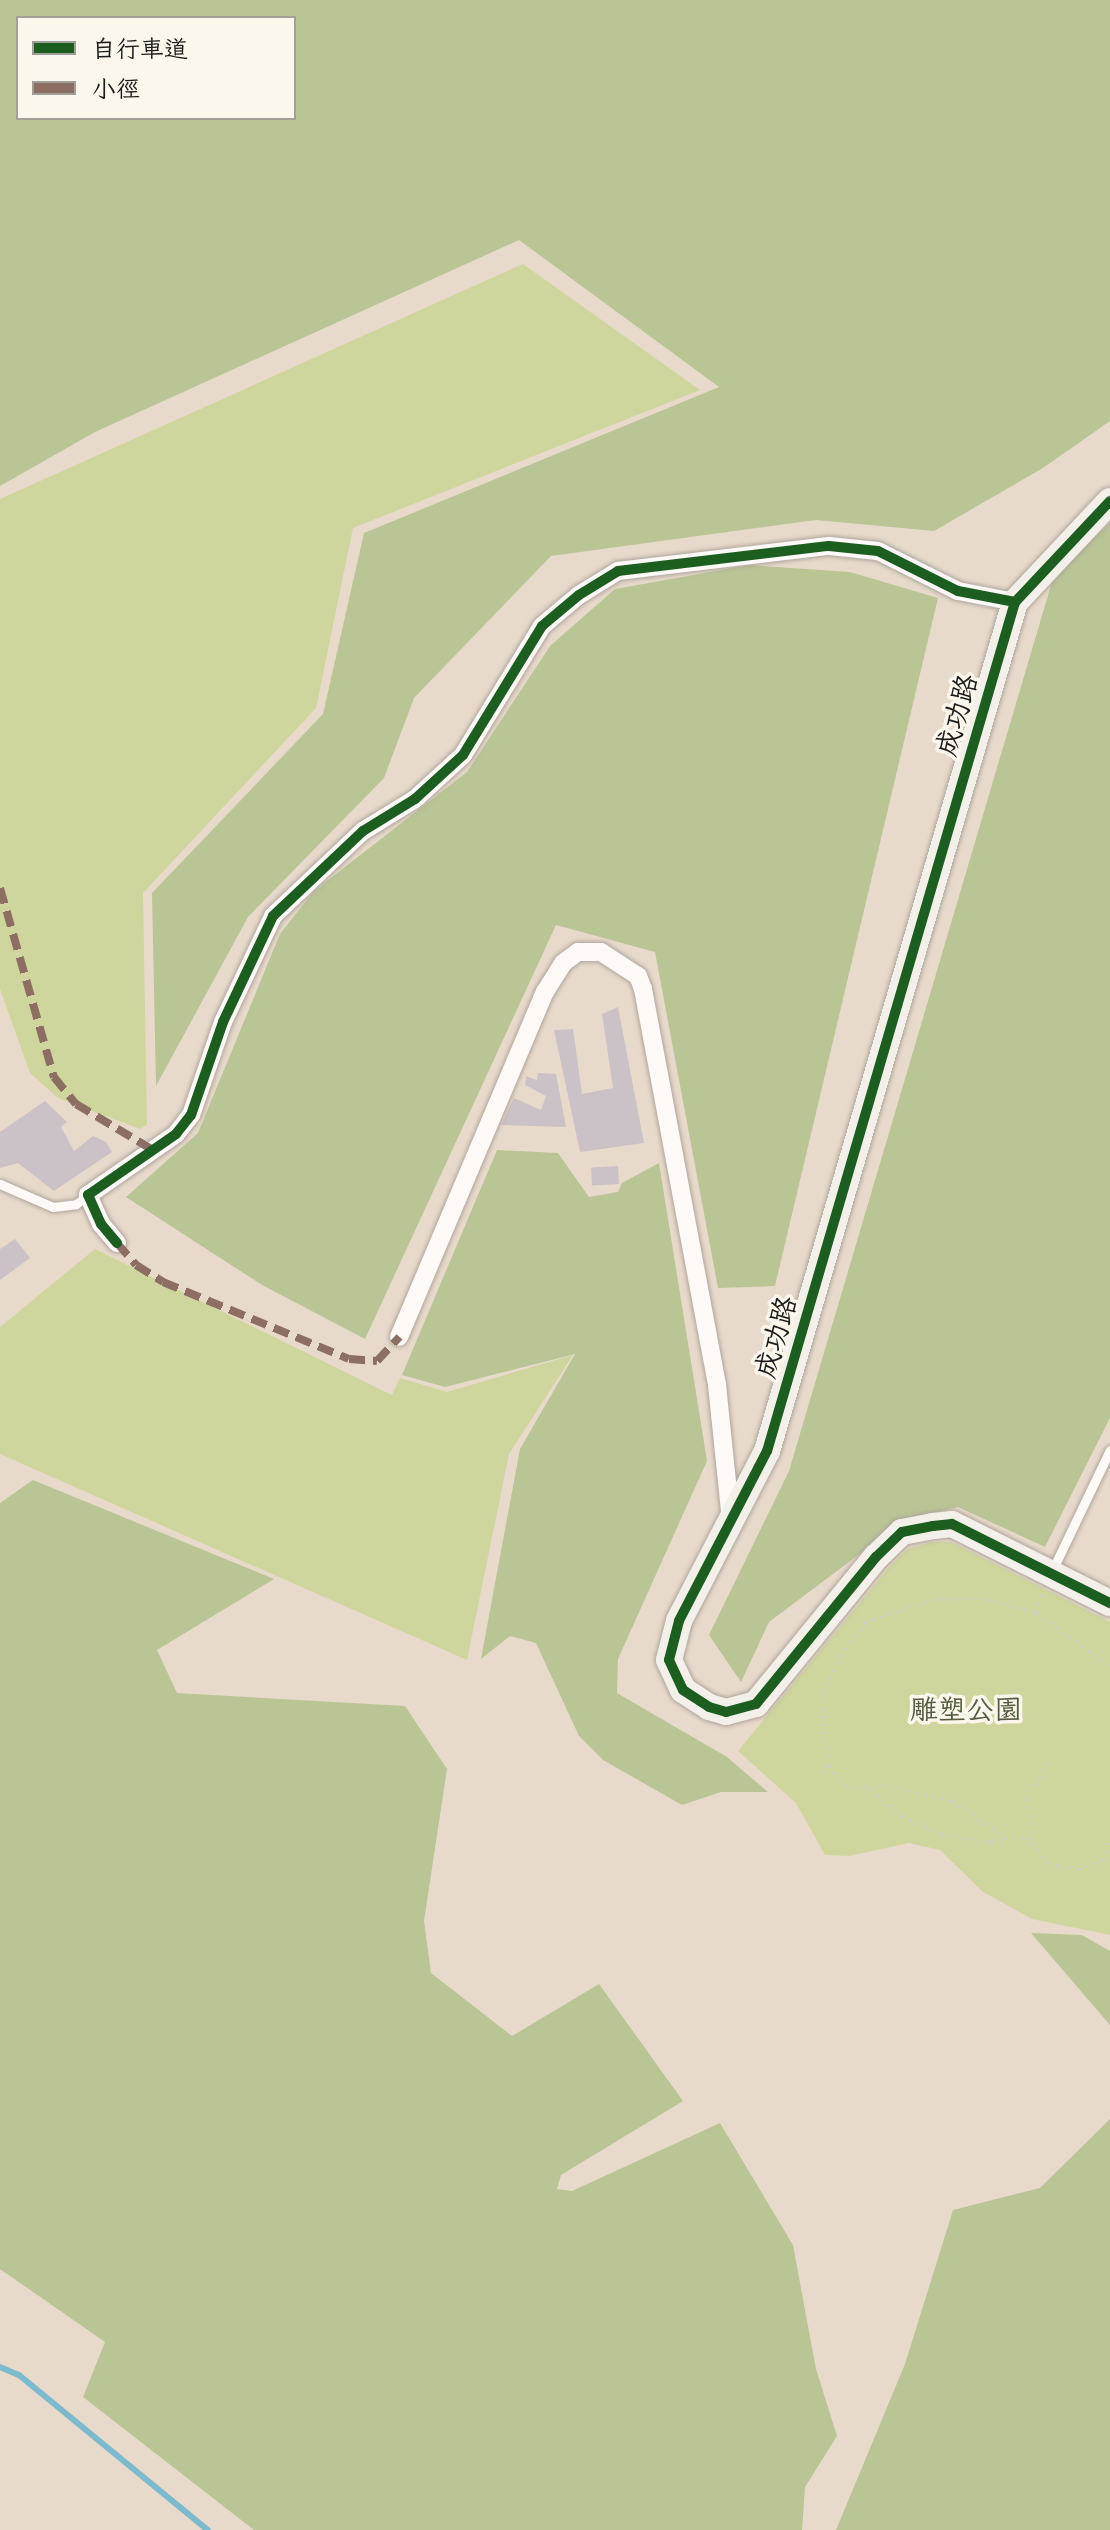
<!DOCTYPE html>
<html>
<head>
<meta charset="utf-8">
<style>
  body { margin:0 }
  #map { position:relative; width:1110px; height:2530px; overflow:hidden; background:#e8dacb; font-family:Itim,"LXGW WenKai TC",sans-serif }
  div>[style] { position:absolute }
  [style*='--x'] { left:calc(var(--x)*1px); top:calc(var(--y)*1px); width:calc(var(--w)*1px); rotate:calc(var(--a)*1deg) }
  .green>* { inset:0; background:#ced69d }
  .forest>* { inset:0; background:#b9c595 }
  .stream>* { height:6px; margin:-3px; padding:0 3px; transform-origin:3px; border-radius:3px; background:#7ebace }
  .building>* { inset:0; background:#cac2c6; transform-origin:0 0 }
  .path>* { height:3px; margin-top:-1.5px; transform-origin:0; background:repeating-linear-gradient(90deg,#d0ccc8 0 2px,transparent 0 8px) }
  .roads { filter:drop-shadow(0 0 2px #afa69c) drop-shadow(0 0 2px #afa69c) }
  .lane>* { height:9px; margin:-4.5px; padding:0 4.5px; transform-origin:4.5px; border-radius:4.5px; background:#fcf9f7 }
  .street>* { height:18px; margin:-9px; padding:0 9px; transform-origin:9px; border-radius:9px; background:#fcf9f7 }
  .secondary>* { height:26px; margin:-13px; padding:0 13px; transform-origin:13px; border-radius:13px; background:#f3efe9 }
  .quiet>* { height:8px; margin-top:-4px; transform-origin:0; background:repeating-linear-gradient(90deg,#8d6e63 0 16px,transparent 0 24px) }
  .cycleway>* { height:10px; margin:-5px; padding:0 5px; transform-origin:5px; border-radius:5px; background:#1b5e20 }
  span { translate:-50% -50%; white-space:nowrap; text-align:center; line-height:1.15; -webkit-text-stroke:7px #fbf7ec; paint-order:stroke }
  .street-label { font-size:28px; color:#1c1c1c }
  .park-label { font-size:28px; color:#535c3c }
  .legend { position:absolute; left:16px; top:16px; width:280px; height:104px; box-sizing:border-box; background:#fbf7ec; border:2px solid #a29f99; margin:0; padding:10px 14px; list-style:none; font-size:24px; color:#1c1c1c }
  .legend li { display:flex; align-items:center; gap:16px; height:40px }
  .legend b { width:40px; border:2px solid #a29f99 }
</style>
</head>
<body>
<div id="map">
  <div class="green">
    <i style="clip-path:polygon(523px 264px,700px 390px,353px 528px,316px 708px,143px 893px,147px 1125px,140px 1129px,58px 1098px,30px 1073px,0 989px,0 499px)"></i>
    <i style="clip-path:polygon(95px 1249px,392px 1395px,400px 1378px,447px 1392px,573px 1355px,509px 1454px,467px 1660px,0 1454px,0 1327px)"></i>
    <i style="clip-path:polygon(932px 1542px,951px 1542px,1110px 1622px,1110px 1935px,1032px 1919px,983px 1892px,940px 1850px,909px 1843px,849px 1856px,825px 1855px,796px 1803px,738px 1751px,892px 1564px,908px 1549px)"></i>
  </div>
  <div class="forest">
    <i style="clip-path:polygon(evenodd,0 0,1110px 0,1110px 421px,1043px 468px,934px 531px,816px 520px,551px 556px,414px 698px,384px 778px,248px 917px,156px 1086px,152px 893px,323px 714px,364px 533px,719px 387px,519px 240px,95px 432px,0 486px,0 0,18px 18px,294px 18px,294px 118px,18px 118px,18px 18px)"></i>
    <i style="clip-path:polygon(1110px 523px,1110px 1418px,1045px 1547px,958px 1507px,905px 1520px,769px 1622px,741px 1682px,709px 1635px,789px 1471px,1054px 575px)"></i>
    <i style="clip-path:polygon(749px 565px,850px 572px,938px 598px,775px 1286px,718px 1288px,655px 952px,556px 925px,365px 1339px,262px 1285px,126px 1197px,198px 1133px,280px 934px,314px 891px,467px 772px,550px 646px,615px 589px)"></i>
    <i style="clip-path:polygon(497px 1150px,558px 1153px,589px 1197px,618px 1192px,622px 1183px,659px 1163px,707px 1461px,618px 1659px,617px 1693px,727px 1757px,768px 1792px,721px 1792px,682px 1805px,603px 1760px,579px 1736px,536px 1643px,510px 1636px,481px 1659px,520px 1449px,575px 1354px,445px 1387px,402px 1375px)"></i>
    <i style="clip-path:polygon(33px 1480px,274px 1579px,157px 1650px,177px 1693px,405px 1706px,447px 1769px,424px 1921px,431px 1973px,512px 2036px,599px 1984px,683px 2101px,561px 2175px,557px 2189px,572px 2191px,720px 2123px,793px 2245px,816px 2369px,837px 2436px,805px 2487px,802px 2530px,254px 2530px,83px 2397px,105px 2342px,0 2269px,0 1503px)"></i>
    <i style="clip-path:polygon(1031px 1933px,1082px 1935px,1110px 1951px,1110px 2025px)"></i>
    <i style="clip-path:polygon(1110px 2119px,1110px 2530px,836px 2530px,905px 2364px,953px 2210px,1040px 2188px)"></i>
  </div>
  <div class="stream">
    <i style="--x:0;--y:2367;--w:21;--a:23"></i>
    <i style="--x:19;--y:2375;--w:244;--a:39.4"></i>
  </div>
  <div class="building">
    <i style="clip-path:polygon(618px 1007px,644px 1143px,580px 1152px,554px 1030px,573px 1029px,582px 1094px,613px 1088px,602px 1014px)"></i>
    <i style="clip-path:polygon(538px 1073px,556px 1074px,566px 1127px,501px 1125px,514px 1098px,541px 1110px,546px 1096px,525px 1085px,526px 1076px,537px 1080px)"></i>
    <i style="clip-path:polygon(45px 1101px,67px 1122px,61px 1127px,74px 1151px,93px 1136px,106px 1142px,112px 1152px,54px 1191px,18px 1163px,0 1168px,0 1132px)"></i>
    <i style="left:618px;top:1166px;width:18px;height:27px;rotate:87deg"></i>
    <i style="clip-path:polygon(15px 1239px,30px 1258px,0 1280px,0 1249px)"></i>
  </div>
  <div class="path">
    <i style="--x:1042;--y:1595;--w:18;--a:112"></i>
    <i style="--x:1035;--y:1612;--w:56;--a:-165.5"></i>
    <i style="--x:981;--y:1598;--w:46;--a:178.8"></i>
    <i style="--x:935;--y:1599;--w:73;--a:161.6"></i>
    <i style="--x:866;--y:1622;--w:41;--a:127.1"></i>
    <i style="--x:841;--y:1655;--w:41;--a:115.9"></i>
    <i style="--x:823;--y:1692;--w:74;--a:86.1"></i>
    <i style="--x:828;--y:1766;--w:30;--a:50"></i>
    <i style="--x:847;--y:1789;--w:40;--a:-5.7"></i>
    <i style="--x:887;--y:1785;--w:67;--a:13.8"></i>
    <i style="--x:952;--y:1801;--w:65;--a:34.4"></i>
    <i style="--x:1006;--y:1838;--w:21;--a:-3"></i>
    <i style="--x:1027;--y:1837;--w:33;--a:50"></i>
    <i style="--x:1048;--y:1862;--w:14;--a:21"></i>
    <i style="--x:1061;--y:1867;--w:18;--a:6"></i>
    <i style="--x:1079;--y:1869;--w:27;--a:-20"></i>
    <i style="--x:1104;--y:1860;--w:20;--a:-72"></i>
    <i style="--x:1036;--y:1613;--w:91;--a:35.6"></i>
    <i style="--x:821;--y:1772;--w:9;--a:-41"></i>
    <i style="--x:870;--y:1789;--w:42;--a:40.2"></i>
    <i style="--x:902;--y:1816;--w:42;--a:25.3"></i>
    <i style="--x:940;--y:1834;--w:52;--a:8.9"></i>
    <i style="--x:991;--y:1842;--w:16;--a:-15"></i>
    <i style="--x:1032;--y:1840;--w:41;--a:-97"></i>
    <i style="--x:1027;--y:1799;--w:47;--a:-60.7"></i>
  </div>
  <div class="roads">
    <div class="lane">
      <i style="--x:0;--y:1184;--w:58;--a:23.5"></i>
      <i style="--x:53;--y:1207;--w:23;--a:-7"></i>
      <i style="--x:76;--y:1204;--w:15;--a:-37"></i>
      <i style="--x:1051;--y:1573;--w:136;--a:-64.4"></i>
    </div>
    <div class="street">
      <i style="--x:117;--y:1243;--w:25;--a:-130"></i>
      <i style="--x:101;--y:1224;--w:32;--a:-114"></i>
      <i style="--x:88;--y:1195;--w:107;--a:-34.7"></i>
      <i style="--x:176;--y:1134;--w:24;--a:-52"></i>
      <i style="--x:191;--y:1115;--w:98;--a:-71"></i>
      <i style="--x:223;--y:1022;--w:117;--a:-64.7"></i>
      <i style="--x:273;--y:916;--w:124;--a:-43.4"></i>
      <i style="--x:363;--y:831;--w:61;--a:-31.6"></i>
      <i style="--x:415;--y:799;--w:65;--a:-42.5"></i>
      <i style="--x:463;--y:755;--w:151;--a:-58.5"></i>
      <i style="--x:542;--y:626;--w:48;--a:-40"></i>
      <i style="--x:579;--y:595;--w:46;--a:-31.6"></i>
      <i style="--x:618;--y:571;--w:212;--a:-6.8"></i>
      <i style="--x:829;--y:546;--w:49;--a:5.8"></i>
      <i style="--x:878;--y:551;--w:89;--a:26.6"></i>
      <i style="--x:958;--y:591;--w:58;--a:10.9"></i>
      <i style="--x:399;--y:1337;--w:375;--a:-67.1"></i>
      <i style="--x:545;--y:992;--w:34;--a:-58"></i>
      <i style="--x:563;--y:963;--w:19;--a:-36"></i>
      <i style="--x:578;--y:952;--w:23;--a:0"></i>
      <i style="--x:601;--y:952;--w:44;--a:33"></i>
      <i style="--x:638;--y:976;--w:14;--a:69"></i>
      <i style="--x:643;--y:989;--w:403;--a:79.4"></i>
      <i style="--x:717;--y:1385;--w:136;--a:84.1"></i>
    </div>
    <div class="secondary">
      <i style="--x:1110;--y:501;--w:139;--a:133.2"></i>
      <i style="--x:1015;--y:602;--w:884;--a:106.28"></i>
      <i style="--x:767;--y:1451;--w:191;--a:117.4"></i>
      <i style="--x:679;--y:1621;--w:40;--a:104.4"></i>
      <i style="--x:669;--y:1660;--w:33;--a:65"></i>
      <i style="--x:683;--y:1690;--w:31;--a:33"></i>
      <i style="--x:709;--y:1707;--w:18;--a:16"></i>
      <i style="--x:726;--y:1712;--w:31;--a:-15"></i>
      <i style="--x:756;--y:1704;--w:190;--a:-50.8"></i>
      <i style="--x:876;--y:1557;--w:36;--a:-44"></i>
      <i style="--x:902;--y:1532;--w:32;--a:-11"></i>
      <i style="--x:933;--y:1526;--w:19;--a:-6"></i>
      <i style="--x:952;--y:1524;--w:177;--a:26.6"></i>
    </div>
  </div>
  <div class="quiet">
    <i style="--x:0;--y:888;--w:197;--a:74.1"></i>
    <i style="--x:54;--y:1077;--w:35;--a:51"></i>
    <i style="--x:76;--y:1104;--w:90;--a:30.9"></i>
    <i style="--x:117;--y:1243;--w:29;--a:49"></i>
    <i style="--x:136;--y:1265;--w:32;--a:32"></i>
    <i style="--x:163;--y:1282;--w:201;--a:22.5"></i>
    <i style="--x:349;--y:1359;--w:28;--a:4"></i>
    <i style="--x:377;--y:1361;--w:33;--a:-47"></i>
  </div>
  <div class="cycleway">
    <i style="--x:1110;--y:501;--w:139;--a:133.2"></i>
    <i style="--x:1015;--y:602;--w:884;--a:106.28"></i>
    <i style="--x:767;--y:1451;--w:191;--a:117.4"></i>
    <i style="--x:679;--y:1621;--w:40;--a:104.4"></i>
    <i style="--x:669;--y:1660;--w:33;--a:65"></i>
    <i style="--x:683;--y:1690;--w:31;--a:33"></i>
    <i style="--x:709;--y:1707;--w:18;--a:16"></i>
    <i style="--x:726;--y:1712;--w:31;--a:-15"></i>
    <i style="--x:756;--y:1704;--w:190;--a:-50.8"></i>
    <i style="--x:876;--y:1557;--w:36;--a:-44"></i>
    <i style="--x:902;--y:1532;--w:32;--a:-11"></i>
    <i style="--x:933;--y:1526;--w:19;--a:-6"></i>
    <i style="--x:952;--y:1524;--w:177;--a:26.6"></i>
    <i style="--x:117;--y:1243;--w:25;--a:-130"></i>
    <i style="--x:101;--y:1224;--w:32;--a:-114"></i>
    <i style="--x:88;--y:1195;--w:107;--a:-34.7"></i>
    <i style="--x:176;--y:1134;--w:24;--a:-52"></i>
    <i style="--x:191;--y:1115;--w:98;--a:-71"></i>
    <i style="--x:223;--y:1022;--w:117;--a:-64.7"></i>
    <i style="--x:273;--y:916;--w:124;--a:-43.4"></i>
    <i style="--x:363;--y:831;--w:61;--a:-31.6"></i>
    <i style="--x:415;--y:799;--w:65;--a:-42.5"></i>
    <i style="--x:463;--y:755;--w:151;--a:-58.5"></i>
    <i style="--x:542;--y:626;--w:48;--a:-40"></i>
    <i style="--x:579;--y:595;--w:46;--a:-31.6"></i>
    <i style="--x:618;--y:571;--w:212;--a:-6.8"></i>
    <i style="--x:829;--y:546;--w:49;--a:5.8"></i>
    <i style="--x:878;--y:551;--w:89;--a:26.6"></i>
    <i style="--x:958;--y:591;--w:58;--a:10.9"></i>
  </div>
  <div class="street-label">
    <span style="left:956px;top:715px;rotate:-74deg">成功路</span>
    <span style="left:775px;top:1337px;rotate:-74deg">成功路</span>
  </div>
  <div class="park-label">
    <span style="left:966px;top:1709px">雕塑公園</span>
  </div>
  <ul class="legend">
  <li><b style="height:10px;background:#1b5e20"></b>自行車道</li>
  <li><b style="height:10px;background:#8d6e63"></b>小徑</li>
  </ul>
</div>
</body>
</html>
